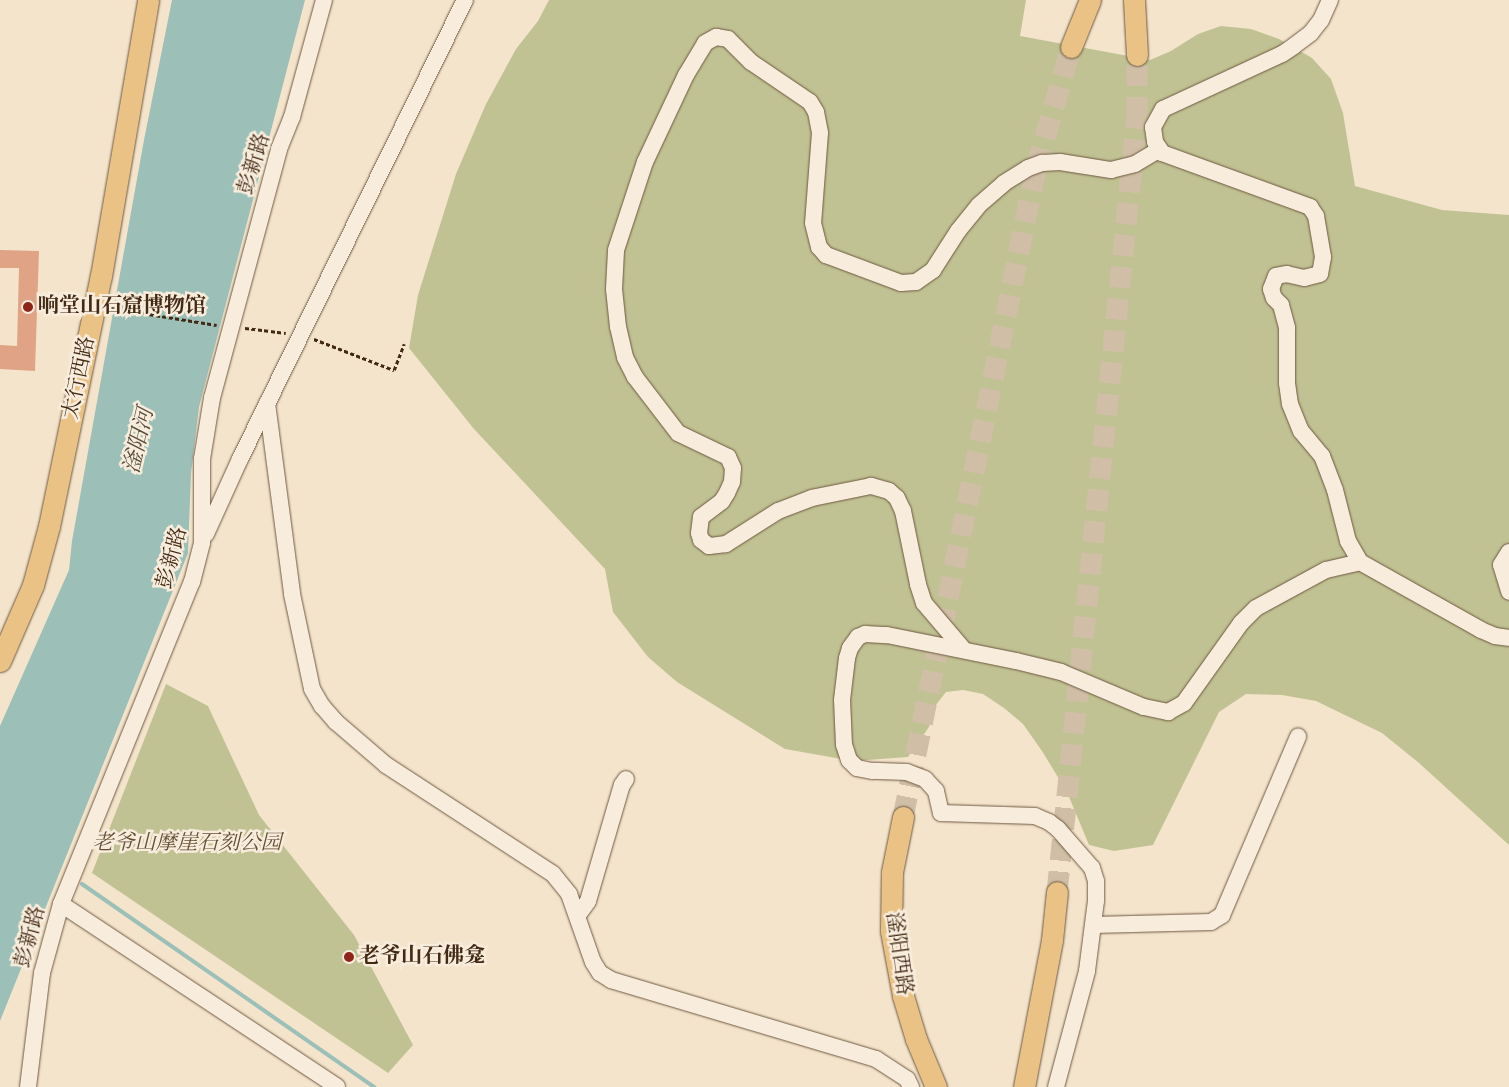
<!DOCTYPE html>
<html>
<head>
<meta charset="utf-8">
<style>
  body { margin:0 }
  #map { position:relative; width:1509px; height:1087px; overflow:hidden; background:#f4e4cb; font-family:"Sorts Mill Goudy","Noto Serif SC",serif }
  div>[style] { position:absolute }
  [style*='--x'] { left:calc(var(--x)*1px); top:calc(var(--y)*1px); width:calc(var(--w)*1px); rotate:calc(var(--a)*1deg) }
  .green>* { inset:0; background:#c1c293 }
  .water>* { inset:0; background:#9cbfb7 }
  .stream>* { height:4px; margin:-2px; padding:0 2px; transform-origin:2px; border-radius:2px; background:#9cbfb7 }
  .building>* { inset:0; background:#e0a386 }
  .major-tunnel>* { height:21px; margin-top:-10.5px; transform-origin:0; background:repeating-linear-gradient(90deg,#d0bfa6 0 21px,transparent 0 32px) }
  .path>* { height:2.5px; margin-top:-1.25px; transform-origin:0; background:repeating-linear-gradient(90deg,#422913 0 4px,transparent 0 6.5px) }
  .roads { filter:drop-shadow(0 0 1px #6e5841) drop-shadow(0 0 1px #6e5841) }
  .minor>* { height:16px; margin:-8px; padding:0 8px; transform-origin:8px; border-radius:8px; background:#f8eddd }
  .major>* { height:21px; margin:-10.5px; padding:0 10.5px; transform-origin:10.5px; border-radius:10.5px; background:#eac286 }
  .dots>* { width:14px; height:14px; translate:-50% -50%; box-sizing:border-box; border:2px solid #f8eddd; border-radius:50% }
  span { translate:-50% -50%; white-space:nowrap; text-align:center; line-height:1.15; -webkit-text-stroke:5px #f8eddd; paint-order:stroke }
  .street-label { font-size:21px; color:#422913 }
  .poi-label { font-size:21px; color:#422913; font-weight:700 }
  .left { translate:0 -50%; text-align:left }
  .park-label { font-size:21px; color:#624f33; font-style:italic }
  .water-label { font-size:22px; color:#584e3c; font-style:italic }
</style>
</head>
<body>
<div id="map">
  <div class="green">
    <i style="clip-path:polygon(549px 0,1026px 0,1020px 36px,1150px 60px,1171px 51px,1198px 34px,1221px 26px,1251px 29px,1279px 39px,1312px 58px,1331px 79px,1343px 113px,1355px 186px,1442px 210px,1509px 215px,1509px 845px,1419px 763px,1382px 733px,1316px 701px,1282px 695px,1246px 694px,1219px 712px,1153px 845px,1114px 851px,1089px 845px,1067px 792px,1042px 751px,1023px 724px,1004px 708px,983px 694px,963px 690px,946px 692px,935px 706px,929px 727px,908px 757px,853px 761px,785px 749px,677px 682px,648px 657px,613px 612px,605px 569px,474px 429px,409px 348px,418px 295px,456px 174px,486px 104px,516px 49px,538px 21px)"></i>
    <i style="clip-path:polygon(166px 684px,208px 706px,259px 815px,354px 935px,413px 1045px,388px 1073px,92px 873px)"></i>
  </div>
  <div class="water">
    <i style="clip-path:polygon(172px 0,305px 0,199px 407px,191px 473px,188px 553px,0 1021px,0 726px,69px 570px,72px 541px,144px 140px)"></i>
  </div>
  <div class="stream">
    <i style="--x:82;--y:884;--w:356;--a:34.8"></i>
  </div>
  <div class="building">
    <i style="clip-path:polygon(0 250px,39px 251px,35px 371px,0 369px,0 345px,17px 346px,19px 268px,0 268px)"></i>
  </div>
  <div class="major-tunnel">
    <i style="--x:903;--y:817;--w:662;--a:-78.42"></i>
    <i style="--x:1036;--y:168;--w:126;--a:-73.9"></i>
    <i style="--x:1057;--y:892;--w:779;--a:-84.11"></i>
    <i style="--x:1137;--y:117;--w:62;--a:-90"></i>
  </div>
  <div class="path">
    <i style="--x:111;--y:308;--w:107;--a:9.1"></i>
    <i style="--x:245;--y:328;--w:41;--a:7"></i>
    <i style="--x:314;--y:339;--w:86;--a:21.2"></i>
    <i style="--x:394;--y:370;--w:28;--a:-69"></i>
  </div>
  <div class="roads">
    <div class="minor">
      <i style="--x:1330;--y:0;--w:22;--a:114"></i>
      <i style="--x:1321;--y:20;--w:16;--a:128"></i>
      <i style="--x:1311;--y:33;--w:21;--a:143"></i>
      <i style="--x:1294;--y:46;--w:14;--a:146"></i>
      <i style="--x:1282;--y:54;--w:131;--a:155.2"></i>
      <i style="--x:1163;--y:109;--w:21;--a:119"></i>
      <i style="--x:1153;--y:127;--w:15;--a:82"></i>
      <i style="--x:1155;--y:142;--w:13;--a:58"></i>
      <i style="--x:1162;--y:153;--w:158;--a:20"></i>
      <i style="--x:1310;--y:207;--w:11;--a:56"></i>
      <i style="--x:1316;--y:216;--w:42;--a:80.3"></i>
      <i style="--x:1323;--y:257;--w:17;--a:100"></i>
      <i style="--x:1320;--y:274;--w:16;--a:166"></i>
      <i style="--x:1304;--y:278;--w:17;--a:-167"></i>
      <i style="--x:1287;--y:274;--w:11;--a:170"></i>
      <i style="--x:1276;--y:276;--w:14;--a:111"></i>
      <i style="--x:1271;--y:289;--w:9;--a:72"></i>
      <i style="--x:1274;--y:298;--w:10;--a:45"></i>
      <i style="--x:1281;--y:305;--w:24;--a:75"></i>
      <i style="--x:1287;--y:328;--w:55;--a:90"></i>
      <i style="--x:1287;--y:383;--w:21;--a:82"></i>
      <i style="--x:1290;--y:404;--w:29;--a:68"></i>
      <i style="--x:1301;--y:431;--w:33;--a:50"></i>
      <i style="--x:1322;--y:456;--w:36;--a:69"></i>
      <i style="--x:1335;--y:490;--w:53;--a:75.7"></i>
      <i style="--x:1348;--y:541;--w:24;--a:60"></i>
      <i style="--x:267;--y:403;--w:193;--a:82.5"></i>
      <i style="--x:292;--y:594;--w:97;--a:78.1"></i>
      <i style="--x:312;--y:689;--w:20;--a:60"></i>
      <i style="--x:322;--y:706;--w:21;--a:49"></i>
      <i style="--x:336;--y:722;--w:66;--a:40.7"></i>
      <i style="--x:386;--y:765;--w:199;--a:33.1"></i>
      <i style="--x:553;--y:874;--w:26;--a:51"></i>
      <i style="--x:569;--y:894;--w:72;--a:70.6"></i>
      <i style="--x:593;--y:962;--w:13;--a:58"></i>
      <i style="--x:600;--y:973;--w:13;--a:32"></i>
      <i style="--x:611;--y:980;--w:277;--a:16.6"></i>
      <i style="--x:876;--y:1059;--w:37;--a:33"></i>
      <i style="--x:907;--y:1079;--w:9;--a:63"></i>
      <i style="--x:206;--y:534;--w:82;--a:-65.6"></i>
      <i style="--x:240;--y:459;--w:511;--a:-63.89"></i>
      <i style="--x:1509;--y:552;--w:15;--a:122"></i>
      <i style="--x:1501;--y:565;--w:28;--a:73"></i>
      <i style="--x:964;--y:650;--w:62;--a:-130.4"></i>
      <i style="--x:924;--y:603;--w:20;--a:-108"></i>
      <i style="--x:918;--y:584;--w:75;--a:-101.6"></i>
      <i style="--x:903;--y:511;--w:14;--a:-115"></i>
      <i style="--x:897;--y:498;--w:11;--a:-139"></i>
      <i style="--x:889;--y:491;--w:19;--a:-164"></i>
      <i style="--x:871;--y:486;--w:60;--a:168.5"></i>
      <i style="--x:812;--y:498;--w:36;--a:159"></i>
      <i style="--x:778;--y:511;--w:62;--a:147.6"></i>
      <i style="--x:726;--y:544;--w:17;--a:173"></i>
      <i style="--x:709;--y:546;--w:10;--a:-143"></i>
      <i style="--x:701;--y:540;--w:7;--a:-106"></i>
      <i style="--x:699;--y:533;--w:16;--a:-83"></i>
      <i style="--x:701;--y:517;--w:26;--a:-37"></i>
      <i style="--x:722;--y:501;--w:9;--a:-58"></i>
      <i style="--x:727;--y:493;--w:12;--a:-66"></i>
      <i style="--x:732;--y:482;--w:14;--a:-86"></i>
      <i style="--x:733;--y:468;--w:12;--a:-114"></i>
      <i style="--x:728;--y:457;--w:55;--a:-154.4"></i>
      <i style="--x:678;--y:433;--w:71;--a:-127.5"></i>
      <i style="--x:635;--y:377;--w:22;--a:-117"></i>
      <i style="--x:625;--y:357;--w:31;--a:-103"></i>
      <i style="--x:618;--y:327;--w:38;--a:-96"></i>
      <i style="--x:614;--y:289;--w:39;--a:-87"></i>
      <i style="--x:616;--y:250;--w:93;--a:-71.8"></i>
      <i style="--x:645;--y:162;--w:96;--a:-64.8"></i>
      <i style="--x:686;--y:75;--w:37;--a:-59"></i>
      <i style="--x:705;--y:43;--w:13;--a:-29"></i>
      <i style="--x:716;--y:37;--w:12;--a:9"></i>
      <i style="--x:728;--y:39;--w:33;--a:45"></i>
      <i style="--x:751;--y:62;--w:71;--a:34.1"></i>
      <i style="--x:810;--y:102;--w:12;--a:59"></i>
      <i style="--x:816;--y:112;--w:21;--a:79"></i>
      <i style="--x:820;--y:133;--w:90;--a:94.4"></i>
      <i style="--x:813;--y:223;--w:25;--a:76"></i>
      <i style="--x:819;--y:247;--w:11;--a:49"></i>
      <i style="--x:826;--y:255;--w:80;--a:20.5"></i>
      <i style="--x:901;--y:283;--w:15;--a:-4"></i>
      <i style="--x:916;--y:282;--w:21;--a:-35"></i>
      <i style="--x:933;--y:270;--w:46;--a:-57.3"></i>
      <i style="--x:958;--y:231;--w:33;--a:-51"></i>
      <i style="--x:979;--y:205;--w:33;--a:-41"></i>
      <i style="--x:1004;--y:183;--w:28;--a:-32"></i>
      <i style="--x:1028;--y:168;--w:15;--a:-20"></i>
      <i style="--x:1042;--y:163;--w:18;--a:-3"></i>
      <i style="--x:1060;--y:162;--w:52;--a:8.9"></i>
      <i style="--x:1111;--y:170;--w:25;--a:-14"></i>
      <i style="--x:1135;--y:164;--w:29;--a:-31"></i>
      <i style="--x:61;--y:904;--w:331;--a:33.5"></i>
      <i style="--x:578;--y:915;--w:17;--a:-54"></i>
      <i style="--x:588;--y:901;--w:121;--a:-73.7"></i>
      <i style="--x:622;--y:785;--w:7;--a:-56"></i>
      <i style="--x:1093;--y:925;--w:118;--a:-1.5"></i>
      <i style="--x:1211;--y:922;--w:13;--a:-32"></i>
      <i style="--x:1222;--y:915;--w:194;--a:-66.9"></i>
      <i style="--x:28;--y:1087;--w:115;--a:-83"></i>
      <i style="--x:42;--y:973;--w:72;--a:-74.6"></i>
      <i style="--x:61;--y:904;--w:348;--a:-67.9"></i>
      <i style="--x:192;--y:582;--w:40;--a:-75.6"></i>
      <i style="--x:202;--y:543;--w:84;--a:-90"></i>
      <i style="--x:202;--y:459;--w:62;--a:-80.7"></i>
      <i style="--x:212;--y:398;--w:258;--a:-74.9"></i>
      <i style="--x:279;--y:149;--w:35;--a:-68"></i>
      <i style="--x:292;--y:117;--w:121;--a:-74.7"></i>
      <i style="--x:1056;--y:1087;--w:120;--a:-75"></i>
      <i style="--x:1087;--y:971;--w:71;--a:-82.7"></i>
      <i style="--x:1096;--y:901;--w:20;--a:-90"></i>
      <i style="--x:1096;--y:881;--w:14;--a:-107"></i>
      <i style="--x:1092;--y:868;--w:52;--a:-131.1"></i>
      <i style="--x:1058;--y:829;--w:11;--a:-142"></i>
      <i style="--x:1049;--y:822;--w:15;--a:-157"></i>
      <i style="--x:1035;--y:816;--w:94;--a:-178.2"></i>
      <i style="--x:941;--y:813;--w:23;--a:-103"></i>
      <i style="--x:936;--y:791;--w:16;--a:-133"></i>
      <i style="--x:925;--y:779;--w:19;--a:-159"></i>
      <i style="--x:907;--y:772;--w:35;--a:-178"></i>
      <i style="--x:872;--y:771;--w:15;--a:-169"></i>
      <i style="--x:857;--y:768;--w:11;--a:-135"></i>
      <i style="--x:849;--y:760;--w:16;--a:-108"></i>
      <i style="--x:844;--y:745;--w:45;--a:-92.5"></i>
      <i style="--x:842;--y:700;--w:42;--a:-83.2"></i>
      <i style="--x:847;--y:658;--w:10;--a:-73"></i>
      <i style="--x:850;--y:648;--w:14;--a:-54"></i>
      <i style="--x:858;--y:637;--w:8;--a:-23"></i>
      <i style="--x:865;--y:634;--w:22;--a:3"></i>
      <i style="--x:887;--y:635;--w:132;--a:11.4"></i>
      <i style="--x:1016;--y:661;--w:46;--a:13.7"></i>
      <i style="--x:1061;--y:672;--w:90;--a:22.9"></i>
      <i style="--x:1144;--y:707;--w:25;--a:12"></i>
      <i style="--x:1168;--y:712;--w:18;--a:-29"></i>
      <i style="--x:1184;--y:703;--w:98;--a:-54.5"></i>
      <i style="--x:1241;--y:623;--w:21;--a:-45"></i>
      <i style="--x:1256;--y:608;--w:80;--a:-28.5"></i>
      <i style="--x:1326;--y:570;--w:35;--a:-13"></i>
      <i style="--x:1360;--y:562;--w:139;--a:29.3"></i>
      <i style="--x:1481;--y:630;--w:15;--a:23"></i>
      <i style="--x:1495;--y:636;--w:14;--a:8"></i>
    </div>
    <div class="major">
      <i style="--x:1134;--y:0;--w:55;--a:86.9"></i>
      <i style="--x:1071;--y:47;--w:51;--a:-68"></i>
      <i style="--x:0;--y:661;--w:83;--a:-66.5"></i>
      <i style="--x:33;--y:585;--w:61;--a:-74.8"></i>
      <i style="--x:49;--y:526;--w:255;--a:-78.3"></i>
      <i style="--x:101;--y:276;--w:280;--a:-80.3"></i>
      <i style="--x:903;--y:817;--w:56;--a:101.3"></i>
      <i style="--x:892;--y:872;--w:59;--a:91"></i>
      <i style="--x:891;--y:931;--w:66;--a:79.5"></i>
      <i style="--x:903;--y:996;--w:45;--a:73.2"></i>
      <i style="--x:916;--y:1039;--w:52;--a:67.4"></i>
      <i style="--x:1024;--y:1087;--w:150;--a:-79.2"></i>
      <i style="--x:1052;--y:940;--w:48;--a:-84.1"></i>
    </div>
  </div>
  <div class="dots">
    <i style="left:28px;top:307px;background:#8f2418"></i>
    <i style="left:349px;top:957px;background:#8f2418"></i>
  </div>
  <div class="street-label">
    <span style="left:255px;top:164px;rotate:-73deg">彭新路</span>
    <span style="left:80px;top:378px;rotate:-78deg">太行西路</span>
    <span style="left:173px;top:558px;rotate:-75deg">彭新路</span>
    <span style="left:31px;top:937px;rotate:-75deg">彭新路</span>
    <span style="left:898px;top:954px;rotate:82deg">滏阳西路</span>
  </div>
  <div class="poi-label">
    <span class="left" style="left:38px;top:307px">响堂山石窟博物馆</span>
    <span class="left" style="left:359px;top:957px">老爷山石佛龛</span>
  </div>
  <div class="park-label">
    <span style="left:187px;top:844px">老爷山摩崖石刻公园</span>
  </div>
  <div class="water-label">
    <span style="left:141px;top:441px;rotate:-77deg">滏阳河</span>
  </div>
</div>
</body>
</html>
